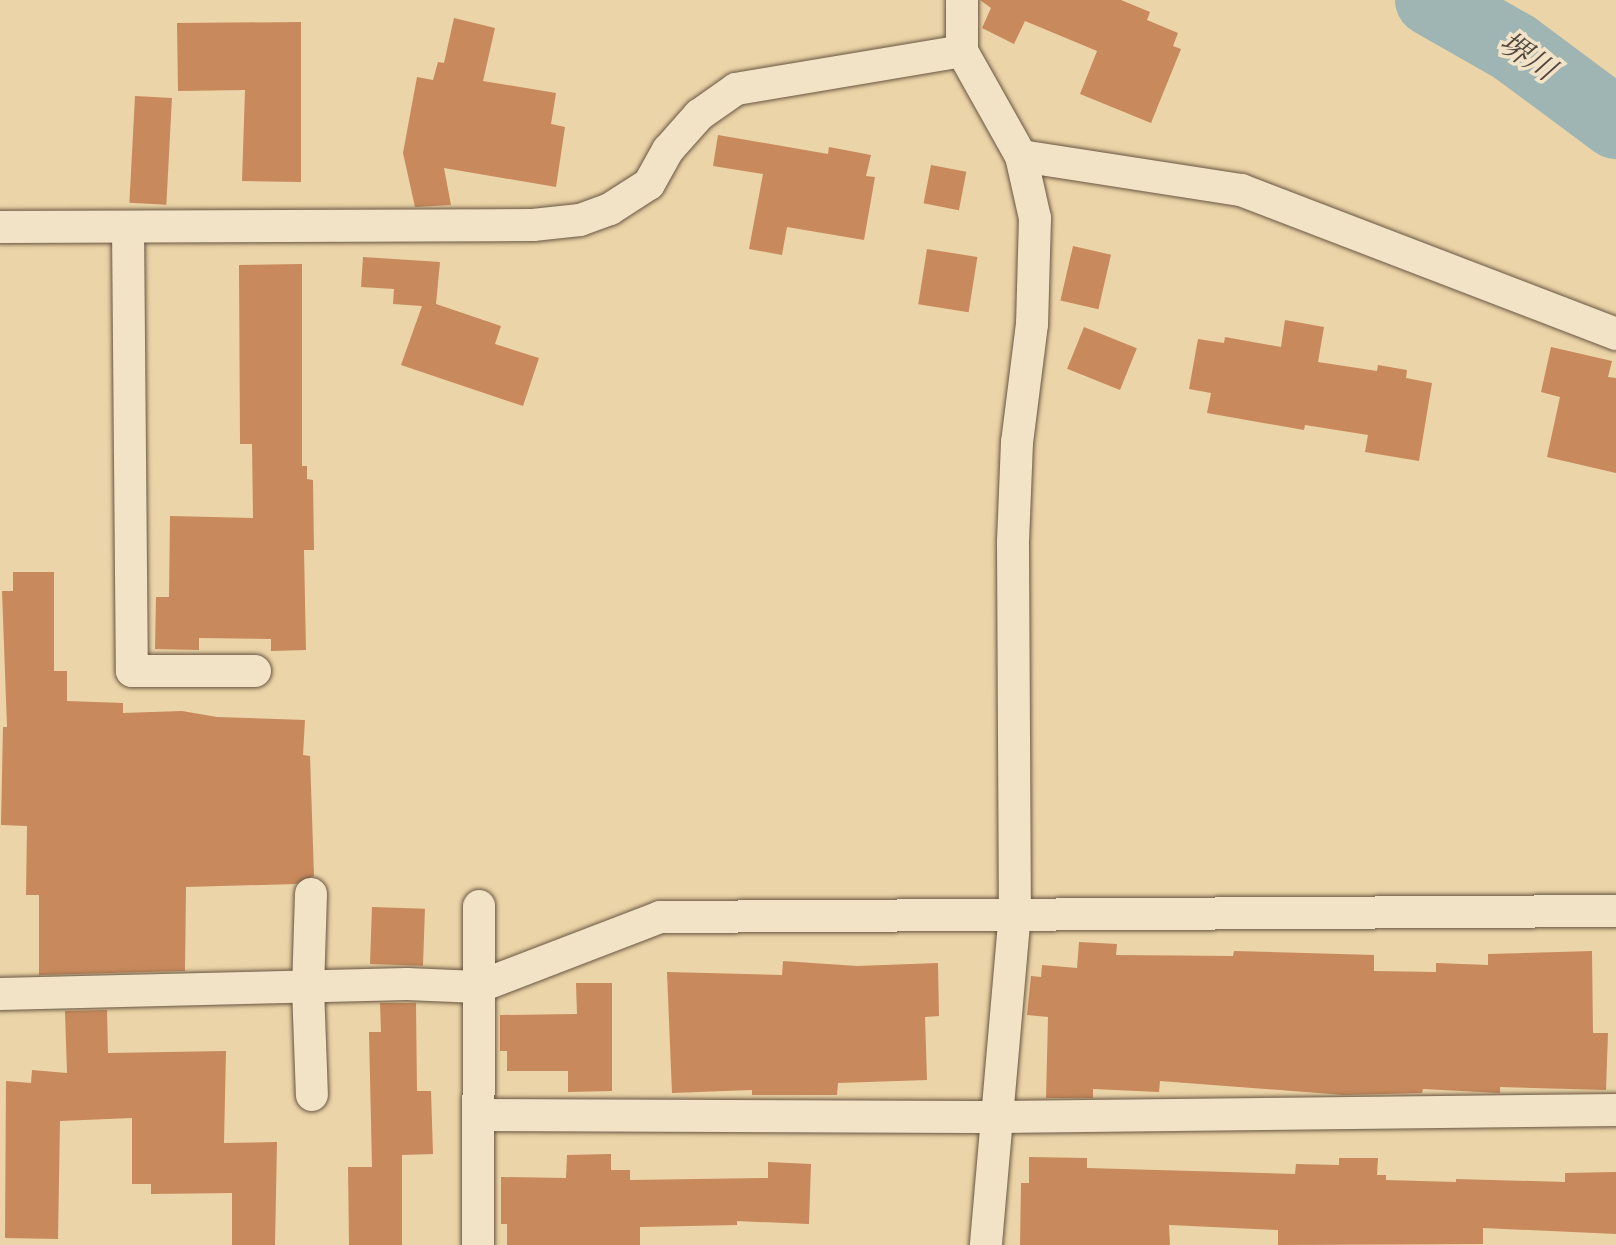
<!DOCTYPE html>
<html>
<head>
<meta charset="utf-8">
<style>
  body { margin:0 }
  #map { position:relative; width:1616px; height:1245px; overflow:hidden; background:#ebd4a7; font-family:"Old Standard TT","Noto Serif JP",serif }
  div>[style] { position:absolute }
  [style*='--x'] { left:calc(var(--x)*1px); top:calc(var(--y)*1px); width:calc(var(--w)*1px); rotate:calc(var(--a)*1deg) }
  .river>* { height:72px; margin:-36px; padding:0 36px; transform-origin:36px; border-radius:36px; background:#9fb5b4 }
  .building>* { inset:0; background:#c8895c; transform-origin:0 0 }
  .roads { filter:drop-shadow(0 0 2px #695643) drop-shadow(0 0 2px #695643) }
  .minor>* { height:32px; margin:-16px; padding:0 16px; transform-origin:16px; border-radius:16px; background:#f2e3c6 }
  span { translate:-50% -50%; white-space:nowrap; text-align:center; line-height:1.15; -webkit-text-stroke:7px #f2e3c6; paint-order:stroke }
  .water-label { font-size:30px; color:#51473f; font-style:italic }
</style>
</head>
<body>
<div id="map">
  <div class="river">
    <i style="--x:1431;--y:0;--w:97;--a:29.7"></i>
    <i style="--x:1515;--y:48;--w:126;--a:36.6"></i>
  </div>
  <div class="building">
    <i style="clip-path:polygon(980px 0,1121px 0,1150px 12px,1147px 20px,1178px 33px,1173px 46px,1181px 49px,1151px 123px,1080px 94px,1097px 51px,1025px 21px,1014px 44px,982px 28px,991px 8px)"></i>
    <i style="clip-path:polygon(454px 18px,495px 28px,483px 81px,556px 93px,551px 124px,565px 127px,556px 187px,444px 168px,451px 205px,415px 207px,403px 153px,417px 77px,433px 80px,438px 62px,444px 63px)"></i>
    <i style="clip-path:polygon(301px 22px,301px 182px,242px 181px,245px 90px,178px 91px,177px 23px)"></i>
    <i style="left:135px;top:96px;width:37px;height:107px;rotate:3deg"></i>
    <i style="clip-path:polygon(718px 135px,828px 154px,829px 147px,871px 155px,866px 176px,875px 177px,864px 240px,787px 227px,782px 255px,749px 249px,763px 174px,713px 166px)"></i>
    <i style="left:931px;top:165px;width:36px;height:39px;rotate:11deg"></i>
    <i style="left:1073px;top:246px;width:39px;height:56px;rotate:13deg"></i>
    <i style="left:927px;top:249px;width:51px;height:56px;rotate:9deg"></i>
    <i style="clip-path:polygon(363px 257px,440px 262px,436px 304px,501px 326px,495px 344px,539px 358px,523px 406px,401px 365px,422px 306px,393px 304px,394px 289px,361px 287px)"></i>
    <i style="clip-path:polygon(302px 264px,302px 466px,307px 466px,307px 479px,313px 480px,314px 550px,304px 550px,306px 650px,271px 651px,271px 639px,199px 638px,199px 650px,155px 649px,156px 597px,169px 597px,170px 516px,253px 518px,252px 444px,240px 444px,239px 265px)"></i>
    <i style="clip-path:polygon(1285px 320px,1324px 327px,1318px 362px,1377px 371px,1378px 365px,1407px 370px,1406px 378px,1432px 383px,1419px 461px,1365px 452px,1368px 435px,1305px 425px,1304px 430px,1207px 413px,1211px 393px,1189px 389px,1198px 339px,1224px 343px,1225px 337px,1281px 347px)"></i>
    <i style="left:1084px;top:327px;width:57px;height:45px;rotate:22deg"></i>
    <i style="clip-path:polygon(1551px 347px,1612px 361px,1608px 377px,1616px 378px,1616px 473px,1547px 457px,1560px 397px,1541px 392px)"></i>
    <i style="clip-path:polygon(13px 572px,54px 572px,54px 671px,67px 671px,67px 701px,123px 703px,123px 713px,182px 711px,217px 717px,305px 720px,303px 755px,310px 756px,314px 876px,296px 884px,186px 887px,185px 971px,39px 975px,39px 895px,26px 895px,27px 826px,1px 825px,3px 727px,7px 727px,2px 591px,13px 591px)"></i>
    <i style="left:372px;top:907px;width:53px;height:57px;rotate:2deg"></i>
    <i style="clip-path:polygon(1079px 942px,1117px 944px,1116px 955px,1233px 956px,1234px 951px,1374px 955px,1374px 971px,1436px 972px,1436px 963px,1488px 965px,1488px 954px,1592px 951px,1593px 1033px,1608px 1033px,1606px 1090px,1500px 1087px,1500px 1093px,1423px 1089px,1422px 1093px,1344px 1095px,1160px 1081px,1159px 1092px,1093px 1089px,1093px 1098px,1046px 1098px,1048px 1017px,1027px 1015px,1031px 976px,1041px 977px,1042px 965px,1077px 968px)"></i>
    <i style="clip-path:polygon(783px 961px,857px 966px,938px 963px,939px 1016px,925px 1017px,927px 1080px,838px 1083px,837px 1095px,752px 1095px,752px 1090px,672px 1093px,667px 972px,782px 975px)"></i>
    <i style="clip-path:polygon(576px 983px,612px 983px,612px 1091px,568px 1092px,568px 1071px,507px 1071px,507px 1051px,500px 1051px,500px 1015px,577px 1014px)"></i>
    <i style="clip-path:polygon(380px 1003px,416px 1003px,417px 1091px,431px 1091px,433px 1154px,402px 1155px,402px 1245px,349px 1245px,348px 1167px,372px 1167px,369px 1032px,381px 1032px)"></i>
    <i style="clip-path:polygon(107px 1010px,108px 1053px,226px 1051px,224px 1143px,277px 1142px,275px 1245px,232px 1245px,232px 1193px,151px 1194px,151px 1184px,132px 1184px,132px 1118px,60px 1121px,58px 1239px,5px 1238px,6px 1081px,31px 1083px,32px 1070px,67px 1073px,65px 1011px)"></i>
    <i style="clip-path:polygon(611px 1154px,611px 1170px,630px 1170px,630px 1180px,768px 1178px,768px 1162px,811px 1164px,809px 1224px,737px 1221px,737px 1225px,640px 1227px,640px 1245px,507px 1245px,507px 1224px,501px 1224px,501px 1177px,566px 1178px,567px 1155px)"></i>
    <i style="clip-path:polygon(1029px 1157px,1087px 1158px,1087px 1168px,1295px 1174px,1296px 1164px,1339px 1165px,1339px 1158px,1378px 1158px,1377px 1175px,1386px 1175px,1386px 1180px,1456px 1182px,1456px 1179px,1565px 1182px,1565px 1173px,1616px 1172px,1616px 1234px,1483px 1228px,1483px 1244px,1278px 1245px,1278px 1230px,1169px 1225px,1170px 1245px,1020px 1245px,1021px 1183px,1029px 1183px)"></i>
  </div>
  <div class="roads">
    <div class="minor">
      <i style="--x:962;--y:0;--w:51;--a:90"></i>
      <i style="--x:962;--y:51;--w:120;--a:60.7"></i>
      <i style="--x:1021;--y:156;--w:64;--a:77.3"></i>
      <i style="--x:1035;--y:218;--w:106;--a:91.6"></i>
      <i style="--x:1032;--y:324;--w:119;--a:97.2"></i>
      <i style="--x:1017;--y:442;--w:101;--a:92.3"></i>
      <i style="--x:1013;--y:543;--w:369;--a:89.7"></i>
      <i style="--x:1015;--y:912;--w:334;--a:95"></i>
      <i style="--x:1021;--y:156;--w:223;--a:8.8"></i>
      <i style="--x:1241;--y:190;--w:402;--a:21"></i>
      <i style="--x:0;--y:227;--w:533;--a:-0.21"></i>
      <i style="--x:533;--y:225;--w:47;--a:-6.1"></i>
      <i style="--x:580;--y:220;--w:32;--a:-20"></i>
      <i style="--x:610;--y:209;--w:46;--a:-32.7"></i>
      <i style="--x:649;--y:184;--w:39;--a:-61"></i>
      <i style="--x:668;--y:150;--w:47;--a:-48.5"></i>
      <i style="--x:699;--y:115;--w:45;--a:-35.1"></i>
      <i style="--x:736;--y:89;--w:229;--a:-9.5"></i>
      <i style="--x:128;--y:227;--w:444;--a:89.5"></i>
      <i style="--x:132;--y:671;--w:123;--a:0"></i>
      <i style="--x:311;--y:894;--w:94;--a:91.8"></i>
      <i style="--x:308;--y:988;--w:107;--a:87.9"></i>
      <i style="--x:0;--y:994;--w:407;--a:-1.4"></i>
      <i style="--x:407;--y:984;--w:71;--a:2.4"></i>
      <i style="--x:478;--y:987;--w:195;--a:-21"></i>
      <i style="--x:660;--y:917;--w:956;--a:-0.36"></i>
      <i style="--x:480;--y:1115;--w:517;--a:0.22"></i>
      <i style="--x:997;--y:1117;--w:619;--a:-0.65"></i>
      <i style="--x:478;--y:1245;--w:339;--a:-89.8"></i>
    </div>
  </div>
  <div class="water-label">
    <span style="left:1526px;top:58px;rotate:34deg">堺川</span>
  </div>
</div>
</body>
</html>
